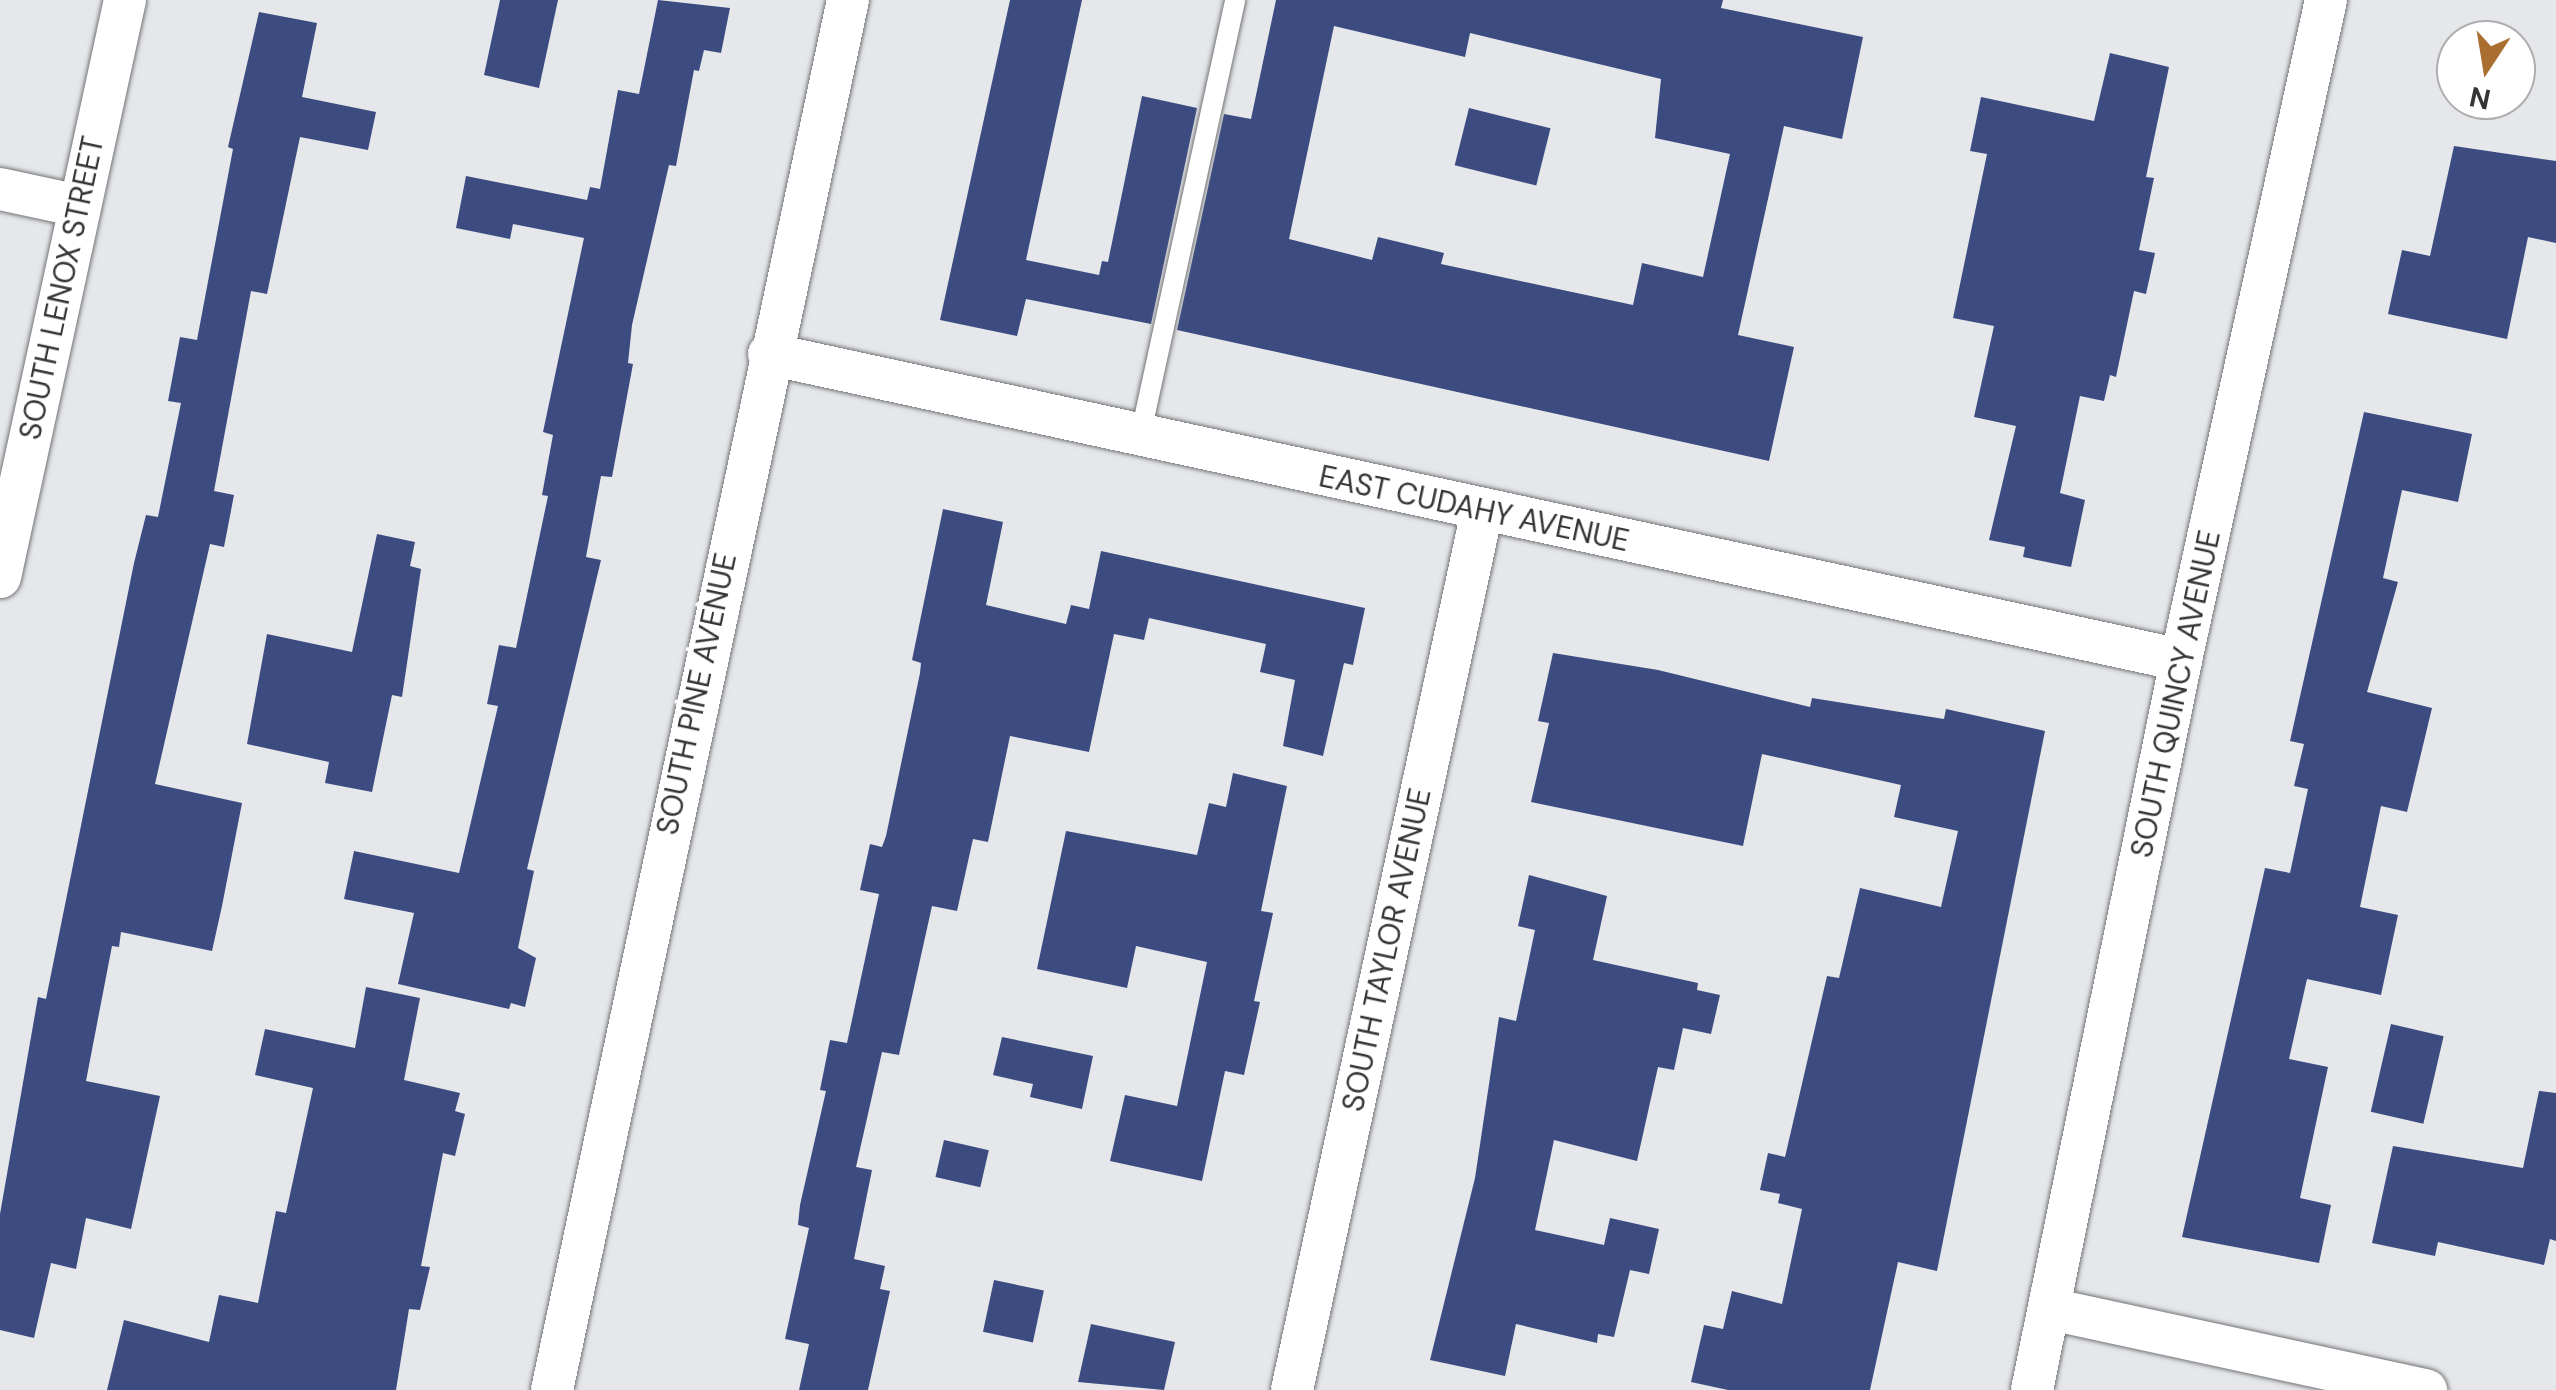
<!DOCTYPE html>
<html>
<head>
<meta charset="utf-8">
<style>
  body { margin:0 }
  #map { position:relative; width:2556px; height:1390px; overflow:hidden; background:#e5e7ea; font-family:"DM Sans",sans-serif }
  div>[style] { position:absolute }
  [style*='--x'] { left:calc(var(--x)*1px); top:calc(var(--y)*1px); width:calc(var(--w)*1px); rotate:calc(var(--a)*1deg) }
  .building>* { inset:0; background:#3c4c81; transform-origin:0 0 }
  .roads { filter:drop-shadow(0 0 2px #747578) drop-shadow(0 0 2px #747578) }
  .lane>* { height:20px; margin:-10px; padding:0 10px; transform-origin:10px; border-radius:10px; background:#fff }
  .street>* { height:42px; margin:-21px; padding:0 21px; transform-origin:21px; border-radius:21px; background:#fff }
  span { translate:-50% -50%; white-space:nowrap; text-align:center; line-height:1.15; -webkit-text-stroke:10px #fff; paint-order:stroke }
  .street-label { font-size:30px; color:#343536 }
  .north { position:absolute; left:2436px; top:20px; width:100px; height:100px; box-sizing:border-box; background:#fff; border:2px solid #aeaeaf; border-radius:50%; rotate:192deg; font-size:28px; font-weight:700; line-height:40px; text-align:center; color:#343536 }
  .north::after { content:''; display:block; margin:auto; width:35px; height:45px; background:#aa6f30; clip-path:polygon(50% 0,100% 100%,50% 72%,0 100%) }
</style>
</head>
<body>
<div id="map">
  <div class="building">
    <i style="clip-path:polygon(500px 0,558px 0,539px 88px,484px 75px)"></i>
    <i style="clip-path:polygon(658px 0,730px 8px,721px 53px,704px 50px,699px 71px,694px 70px,676px 166px,669px 165px,632px 325px,628px 363px,633px 364px,612px 477px,601px 476px,586px 557px,601px 560px,527px 869px,534px 871px,518px 948px,536px 958px,525px 1007px,511px 1003px,509px 1009px,398px 984px,414px 913px,344px 899px,354px 851px,459px 873px,498px 706px,487px 704px,499px 645px,516px 648px,548px 496px,542px 495px,553px 435px,543px 432px,584px 238px,513px 224px,510px 239px,456px 228px,466px 176px,587px 200px,590px 187px,600px 189px,618px 90px,639px 94px)"></i>
    <i style="clip-path:polygon(1010px 0,1082px 0,1026px 260px,1099px 275px,1102px 261px,1108px 262px,1142px 96px,1197px 108px,1151px 324px,1026px 299px,1017px 336px,940px 320px)"></i>
    <i style="clip-path:polygon(evenodd,1276px 0,1723px 0,1721px 8px,1863px 37px,1842px 139px,1784px 126px,1757px 249px,1738px 335px,1794px 347px,1769px 461px,1177px 330px,1224px 114px,1251px 119px,1276px 0,1334px 26px,1465px 57px,1470px 33px,1661px 79px,1655px 138px,1730px 154px,1703px 277px,1642px 263px,1633px 305px,1441px 264px,1444px 253px,1378px 237px,1372px 260px,1289px 239px,1334px 26px)"></i>
    <i style="clip-path:polygon(259px 12px,317px 23px,302px 97px,376px 112px,368px 150px,300px 137px,267px 294px,251px 291px,214px 491px,234px 495px,224px 547px,210px 544px,155px 784px,242px 803px,222px 906px,212px 951px,121px 932px,119px 947px,112px 946px,86px 1081px,160px 1096px,131px 1229px,86px 1218px,76px 1269px,51px 1263px,34px 1338px,0 1330px,0 1214px,38px 997px,46px 999px,134px 563px,146px 515px,158px 517px,181px 403px,168px 401px,180px 337px,197px 340px,233px 149px,228px 147px)"></i>
    <i style="clip-path:polygon(2110px 53px,2169px 67px,2146px 177px,2154px 178px,2139px 250px,2155px 253px,2146px 294px,2134px 291px,2116px 377px,2110px 375px,2104px 401px,2080px 396px,2060px 493px,2085px 500px,2071px 567px,2023px 557px,2025px 547px,1989px 540px,2016px 426px,1974px 417px,1994px 326px,1953px 318px,1987px 154px,1970px 151px,1981px 97px,2094px 121px)"></i>
    <i style="left:1469px;top:108px;width:84px;height:59px;rotate:14deg"></i>
    <i style="clip-path:polygon(2454px 146px,2556px 161px,2556px 243px,2528px 237px,2507px 339px,2388px 314px,2402px 250px,2430px 256px)"></i>
    <i style="clip-path:polygon(2364px 412px,2472px 434px,2458px 502px,2402px 490px,2383px 578px,2398px 582px,2367px 692px,2432px 708px,2407px 812px,2381px 806px,2360px 907px,2398px 915px,2381px 995px,2307px 979px,2289px 1059px,2328px 1067px,2300px 1198px,2331px 1205px,2319px 1263px,2182px 1237px,2265px 868px,2290px 873px,2308px 789px,2294px 786px,2304px 744px,2290px 741px)"></i>
    <i style="clip-path:polygon(943px 509px,1003px 522px,986px 605px,1066px 624px,1071px 605px,1089px 609px,1101px 551px,1365px 608px,1353px 665px,1344px 663px,1323px 756px,1283px 746px,1295px 680px,1260px 672px,1266px 644px,1149px 618px,1144px 640px,1114px 634px,1089px 752px,1010px 736px,988px 842px,973px 839px,957px 911px,932px 906px,899px 1055px,882px 1052px,856px 1167px,872px 1170px,854px 1259px,885px 1266px,880px 1289px,890px 1291px,868px 1390px,799px 1390px,809px 1344px,785px 1339px,809px 1228px,798px 1225px,800px 1205px,826px 1091px,820px 1090px,830px 1040px,847px 1043px,879px 894px,860px 890px,870px 844px,882px 847px,886px 836px,920px 673px,921px 663px,912px 660px)"></i>
    <i style="clip-path:polygon(377px 534px,415px 542px,410px 566px,421px 569px,402px 697px,392px 695px,372px 792px,325px 783px,329px 762px,247px 744px,267px 634px,352px 652px)"></i>
    <i style="clip-path:polygon(1553px 653px,1658px 670px,1810px 707px,1812px 698px,1944px 719px,1946px 709px,2045px 731px,1937px 1271px,1898px 1262px,1870px 1390px,1728px 1390px,1691px 1382px,1704px 1325px,1723px 1329px,1732px 1291px,1782px 1304px,1802px 1209px,1778px 1203px,1780px 1194px,1760px 1190px,1768px 1153px,1785px 1157px,1827px 976px,1839px 978px,1860px 888px,1941px 907px,1958px 831px,1894px 817px,1901px 785px,1762px 754px,1743px 846px,1531px 802px,1549px 723px,1538px 721px)"></i>
    <i style="clip-path:polygon(1233px 773px,1287px 786px,1261px 911px,1273px 913px,1254px 1001px,1260px 1002px,1244px 1075px,1225px 1071px,1202px 1181px,1110px 1161px,1125px 1095px,1177px 1106px,1207px 962px,1136px 946px,1127px 988px,1037px 969px,1066px 831px,1197px 855px,1209px 803px,1226px 807px)"></i>
    <i style="clip-path:polygon(1529px 875px,1607px 896px,1593px 960px,1698px 983px,1697px 990px,1720px 995px,1711px 1034px,1683px 1028px,1674px 1070px,1658px 1067px,1637px 1161px,1554px 1140px,1535px 1230px,1604px 1245px,1610px 1218px,1659px 1229px,1649px 1274px,1630px 1270px,1614px 1337px,1598px 1334px,1597px 1343px,1516px 1324px,1505px 1376px,1430px 1360px,1475px 1178px,1499px 1017px,1516px 1021px,1535px 930px,1518px 926px)"></i>
    <i style="clip-path:polygon(366px 987px,420px 998px,404px 1080px,460px 1093px,455px 1111px,465px 1114px,455px 1156px,443px 1153px,421px 1266px,430px 1267px,420px 1310px,409px 1309px,396px 1390px,107px 1390px,124px 1320px,209px 1342px,219px 1295px,258px 1303px,276px 1211px,286px 1213px,313px 1088px,255px 1075px,265px 1029px,355px 1048px)"></i>
    <i style="left:2391px;top:1024px;width:54px;height:90px;rotate:13deg"></i>
    <i style="clip-path:polygon(1002px 1037px,1093px 1056px,1082px 1109px,1030px 1097px,1033px 1084px,993px 1075px)"></i>
    <i style="clip-path:polygon(2539px 1091px,2556px 1093px,2556px 1241px,2550px 1239px,2544px 1265px,2438px 1242px,2435px 1256px,2372px 1243px,2393px 1146px,2523px 1168px)"></i>
    <i style="left:944px;top:1140px;width:46px;height:38px;rotate:13deg"></i>
    <i style="left:994px;top:1280px;width:51px;height:53px;rotate:12deg"></i>
    <i style="clip-path:polygon(1091px 1324px,1175px 1342px,1164px 1390px,1078px 1382px)"></i>
  </div>
  <div class="roads">
    <div class="lane">
      <i style="--x:1140;--y:437;--w:447;--a:-77.7"></i>
    </div>
    <div class="street">
      <i style="--x:0;--y:189;--w:81;--a:12.1"></i>
      <i style="--x:769;--y:354;--w:1445;--a:12.23"></i>
      <i style="--x:0;--y:577;--w:590;--a:-77.78"></i>
      <i style="--x:2050;--y:1309;--w:385;--a:12.2"></i>
      <i style="--x:552;--y:1390;--w:1421;--a:-77.98"></i>
      <i style="--x:1292;--y:1390;--w:899;--a:-77.8"></i>
      <i style="--x:2032;--y:1390;--w:745;--a:-78.46"></i>
      <i style="--x:2181;--y:660;--w:676;--a:-77.61"></i>
    </div>
  </div>
  <div class="street-label">
    <span style="left:62px;top:288px;rotate:-78deg">SOUTH LENOX STREET</span>
    <span style="left:1474px;top:509px;rotate:12deg">EAST CUDAHY AVENUE</span>
    <span style="left:697px;top:694px;rotate:-78deg">SOUTH PINE AVENUE</span>
    <span style="left:2176px;top:694px;rotate:-78deg">SOUTH QUINCY AVENUE</span>
    <span style="left:1387px;top:950px;rotate:-78deg">SOUTH TAYLOR AVENUE</span>
  </div>
  <div class="north">N</div>
</div>
</body>
</html>
